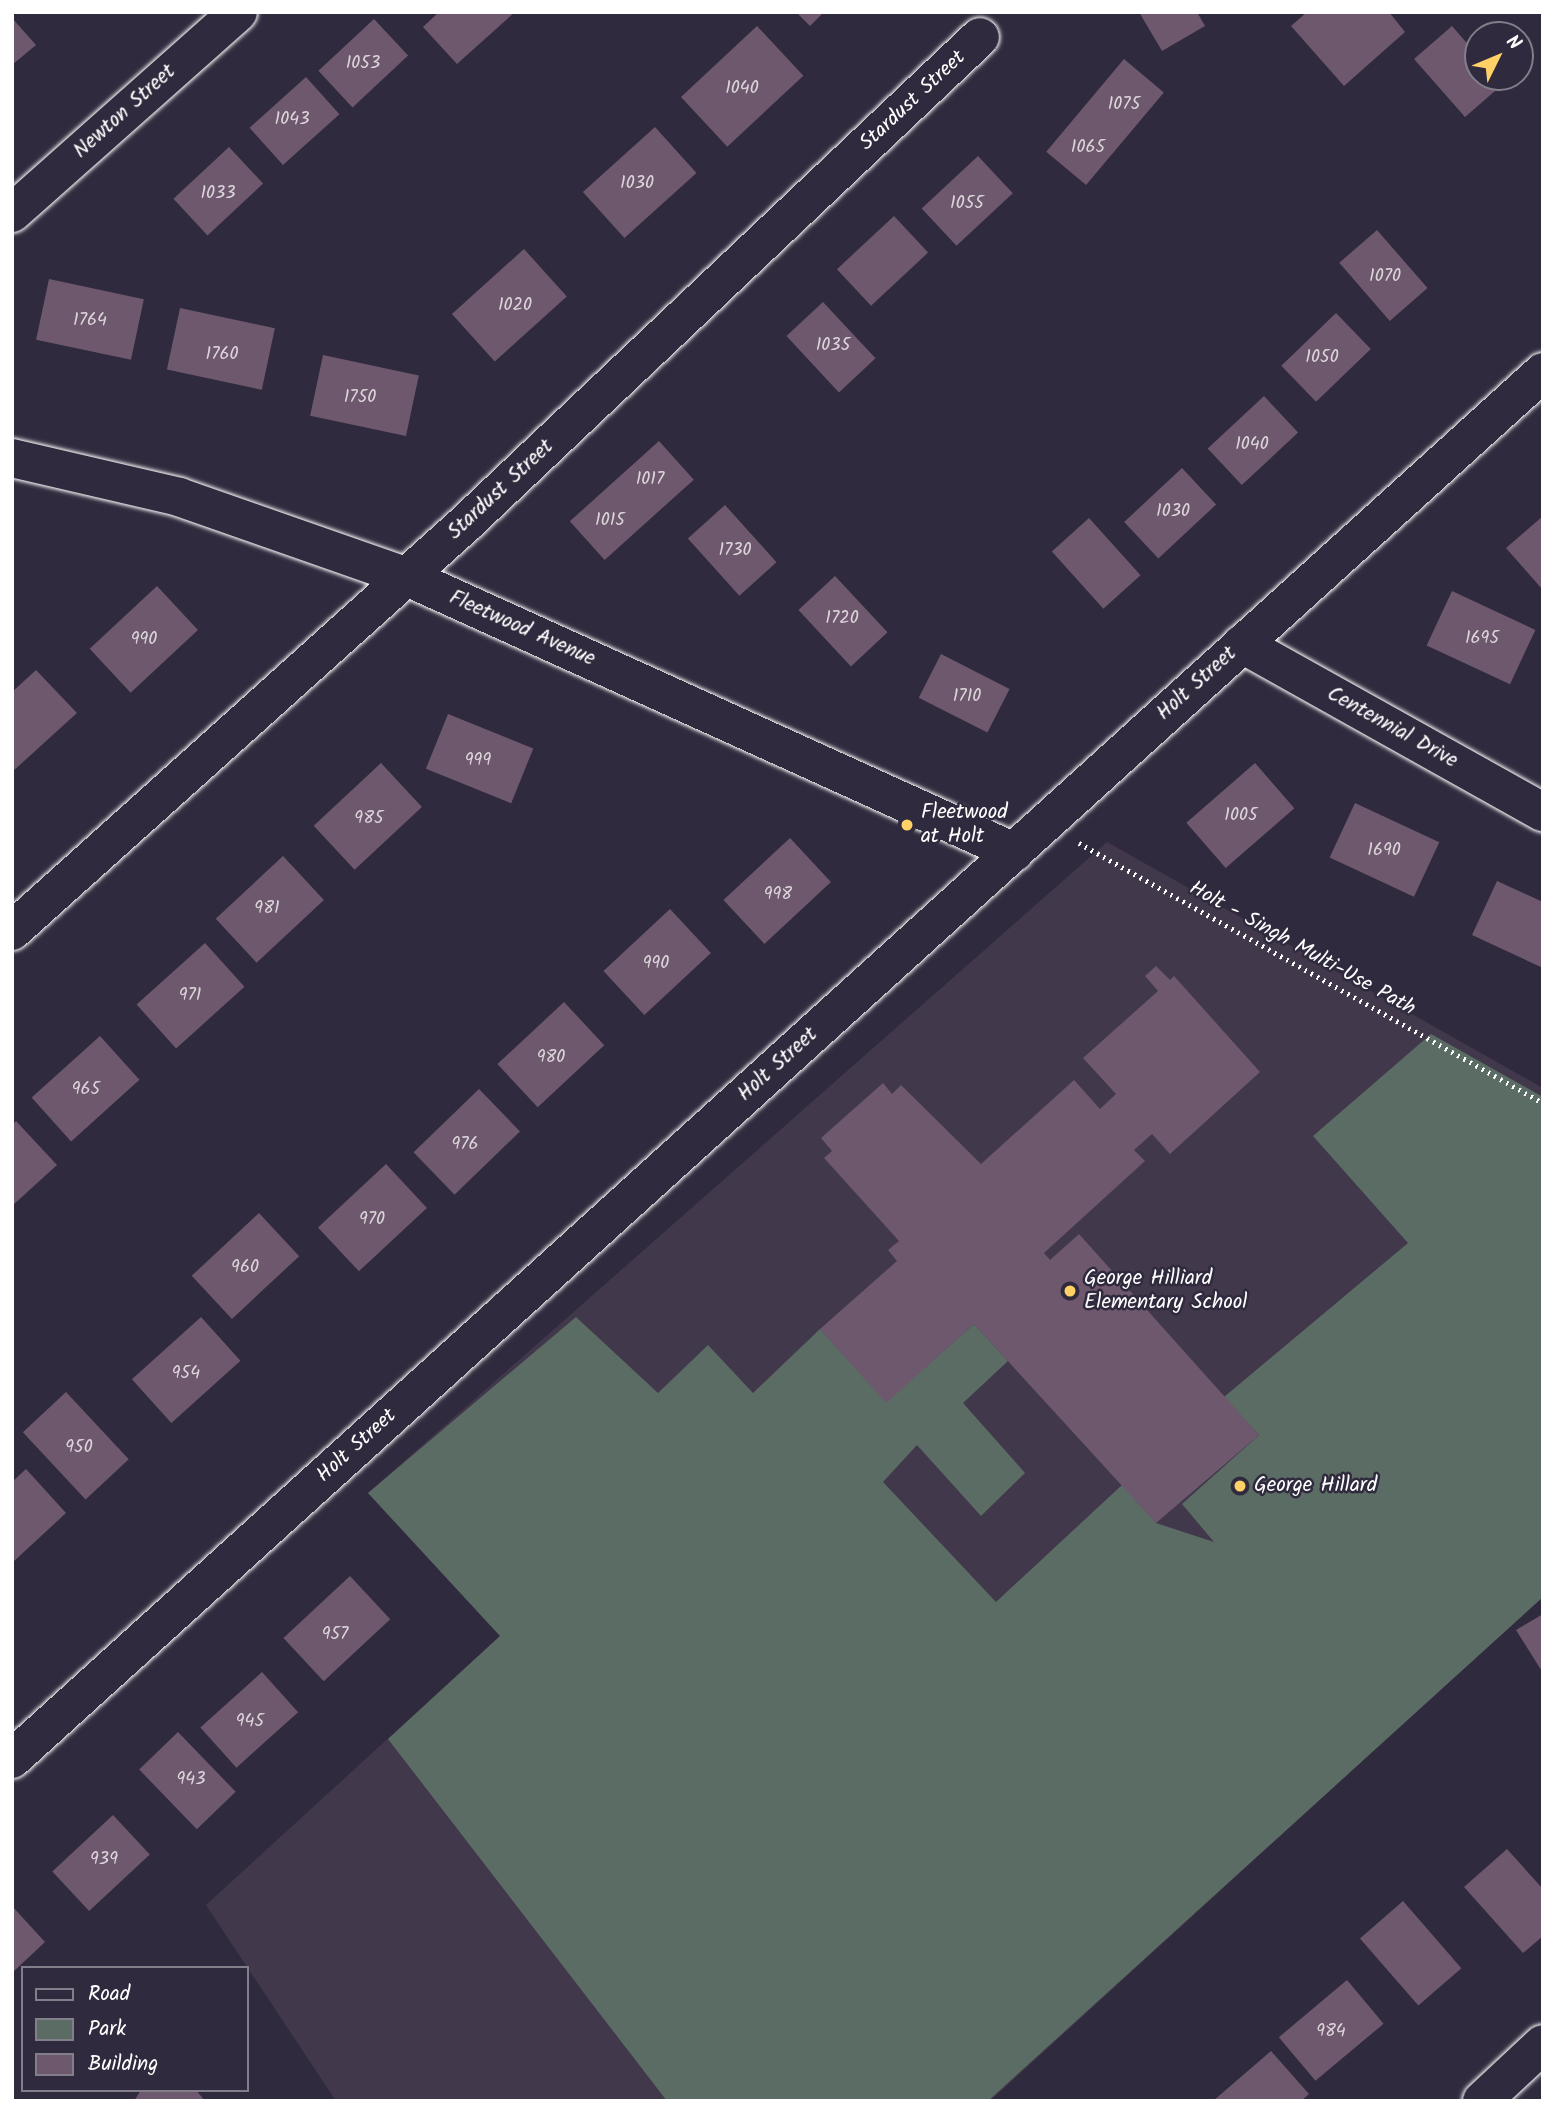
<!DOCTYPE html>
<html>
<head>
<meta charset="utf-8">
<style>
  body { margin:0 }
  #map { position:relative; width:1555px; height:2113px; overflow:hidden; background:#2f2a3d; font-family:Kalam,sans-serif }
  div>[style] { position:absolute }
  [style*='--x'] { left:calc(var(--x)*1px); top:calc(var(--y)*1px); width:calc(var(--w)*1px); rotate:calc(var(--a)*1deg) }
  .built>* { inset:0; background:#42384b }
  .green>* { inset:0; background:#5b6c64 }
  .building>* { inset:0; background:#6e586d; transform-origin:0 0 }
  .path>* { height:4.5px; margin-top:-2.25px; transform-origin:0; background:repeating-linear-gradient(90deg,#fff 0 2px,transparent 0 7px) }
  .roads { filter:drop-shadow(0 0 2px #fff) drop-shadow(0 0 2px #fff) }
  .street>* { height:38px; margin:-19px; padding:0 19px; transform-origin:19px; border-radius:19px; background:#2f2a3d }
  .dots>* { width:19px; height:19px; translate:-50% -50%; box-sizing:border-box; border:4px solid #2f2a3d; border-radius:50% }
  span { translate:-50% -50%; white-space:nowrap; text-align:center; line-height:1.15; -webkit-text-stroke:5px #2f2a3d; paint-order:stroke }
  .number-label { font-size:18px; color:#dbd5da }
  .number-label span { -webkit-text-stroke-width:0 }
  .street-label { font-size:21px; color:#fff }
  .poi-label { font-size:21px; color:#fff }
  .left { translate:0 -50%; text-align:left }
  .frame { position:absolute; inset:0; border:14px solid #fff; pointer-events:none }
  .legend { position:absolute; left:21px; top:1966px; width:228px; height:126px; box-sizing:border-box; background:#2f2a3d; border:2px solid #827f8b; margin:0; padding:9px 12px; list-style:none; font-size:21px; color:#fff }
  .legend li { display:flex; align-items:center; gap:14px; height:35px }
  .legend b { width:35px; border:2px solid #827f8b }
  .north { position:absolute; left:1464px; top:21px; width:70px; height:70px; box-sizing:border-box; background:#2f2a3d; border:2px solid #827f8b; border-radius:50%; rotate:47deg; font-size:19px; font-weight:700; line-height:28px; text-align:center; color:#fff }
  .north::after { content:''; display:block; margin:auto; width:24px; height:32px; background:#ffd166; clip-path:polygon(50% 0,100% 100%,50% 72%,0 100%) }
</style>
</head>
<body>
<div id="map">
  <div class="built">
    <i style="clip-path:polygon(1107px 842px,1543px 1088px,1543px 1596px,990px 2101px,336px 2101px,206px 1905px,500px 1636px,368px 1493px)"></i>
  </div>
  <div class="green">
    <i style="clip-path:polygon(1431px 1034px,1543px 1097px,1543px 1597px,988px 2101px,667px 2101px,388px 1739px,500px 1636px,368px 1493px,576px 1317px,658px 1393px,708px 1345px,753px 1393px,820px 1329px,886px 1402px,974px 1324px,1008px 1361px,963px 1403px,1025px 1473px,981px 1516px,917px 1445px,883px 1482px,996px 1602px,1122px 1485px,1156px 1523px,1214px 1542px,1182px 1504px,1259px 1435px,1224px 1397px,1408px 1243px,1313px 1136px)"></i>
  </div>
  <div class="building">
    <i style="clip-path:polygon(439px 12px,515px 12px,457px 64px,423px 27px)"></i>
    <i style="clip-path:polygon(796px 12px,824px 12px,810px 26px)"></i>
    <i style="clip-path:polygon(1139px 12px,1197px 12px,1205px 26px,1162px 51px)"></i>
    <i style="clip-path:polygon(1307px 12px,1389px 12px,1405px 32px,1344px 86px,1291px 26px)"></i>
    <i style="clip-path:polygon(12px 18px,36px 45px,12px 65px)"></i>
    <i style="left:374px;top:19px;width:50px;height:76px;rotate:47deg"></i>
    <i style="left:757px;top:26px;width:68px;height:104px;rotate:47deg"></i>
    <i style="clip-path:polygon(1452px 26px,1478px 56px,1478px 77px,1497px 77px,1503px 84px,1465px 117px,1414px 59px)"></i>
    <i style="left:1124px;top:59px;width:52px;height:121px;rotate:40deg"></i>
    <i style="left:306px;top:77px;width:50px;height:76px;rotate:48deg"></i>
    <i style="left:655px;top:127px;width:62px;height:97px;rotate:48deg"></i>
    <i style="left:229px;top:147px;width:50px;height:76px;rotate:47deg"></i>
    <i style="left:978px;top:156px;width:51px;height:77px;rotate:47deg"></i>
    <i style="left:894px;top:216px;width:50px;height:78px;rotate:47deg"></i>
    <i style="left:1377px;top:230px;width:77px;height:50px;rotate:49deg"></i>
    <i style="left:524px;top:249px;width:64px;height:97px;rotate:48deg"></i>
    <i style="left:49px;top:279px;width:97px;height:62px;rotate:12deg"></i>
    <i style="left:823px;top:302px;width:77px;height:50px;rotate:47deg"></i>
    <i style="left:180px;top:308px;width:97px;height:63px;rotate:12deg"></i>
    <i style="left:1336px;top:313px;width:50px;height:76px;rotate:46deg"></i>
    <i style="left:323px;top:355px;width:98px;height:62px;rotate:12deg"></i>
    <i style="left:1264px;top:396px;width:50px;height:77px;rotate:47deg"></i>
    <i style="left:659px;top:441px;width:52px;height:120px;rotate:48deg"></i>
    <i style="left:1182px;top:468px;width:50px;height:79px;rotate:47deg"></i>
    <i style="left:725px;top:505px;width:77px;height:50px;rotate:48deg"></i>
    <i style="clip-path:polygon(1543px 516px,1543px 590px,1506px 548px)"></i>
    <i style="left:1089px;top:518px;width:77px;height:50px;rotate:48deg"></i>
    <i style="left:835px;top:576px;width:77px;height:50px;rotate:47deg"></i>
    <i style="left:157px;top:586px;width:60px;height:92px;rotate:47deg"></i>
    <i style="left:1452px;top:591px;width:92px;height:60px;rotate:25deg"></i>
    <i style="left:941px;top:654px;width:77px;height:49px;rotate:27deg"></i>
    <i style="clip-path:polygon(36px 670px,77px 713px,12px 772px,12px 692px)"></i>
    <i style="left:448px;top:714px;width:92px;height:59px;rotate:22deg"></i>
    <i style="left:381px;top:763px;width:60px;height:92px;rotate:47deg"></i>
    <i style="left:1255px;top:763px;width:60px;height:91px;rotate:49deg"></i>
    <i style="left:1355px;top:803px;width:93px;height:60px;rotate:25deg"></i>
    <i style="left:790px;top:838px;width:60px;height:91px;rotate:47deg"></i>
    <i style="left:283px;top:856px;width:60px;height:92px;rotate:47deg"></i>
    <i style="clip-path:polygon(1497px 881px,1543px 902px,1543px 968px,1472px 935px)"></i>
    <i style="left:670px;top:909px;width:60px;height:91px;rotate:47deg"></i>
    <i style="left:205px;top:943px;width:59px;height:92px;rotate:48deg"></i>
    <i style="clip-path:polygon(1156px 966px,1170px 980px,1174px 976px,1260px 1072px,1170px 1154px,1152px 1134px,1134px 1150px,1145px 1161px,1044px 1253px,1050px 1260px,1079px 1234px,1259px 1435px,1156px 1523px,974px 1324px,886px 1403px,820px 1329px,897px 1261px,888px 1250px,899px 1241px,824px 1158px,832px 1151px,821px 1138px,883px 1083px,892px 1094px,901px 1085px,981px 1164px,1074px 1080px,1100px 1109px,1116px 1094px,1083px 1058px,1158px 991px,1145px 976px)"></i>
    <i style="left:564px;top:1002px;width:59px;height:91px;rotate:47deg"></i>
    <i style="left:100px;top:1036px;width:59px;height:92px;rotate:48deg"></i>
    <i style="left:479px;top:1089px;width:59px;height:91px;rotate:46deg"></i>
    <i style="clip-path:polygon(16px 1121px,57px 1165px,12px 1206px,12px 1125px)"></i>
    <i style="left:386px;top:1164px;width:60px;height:93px;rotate:47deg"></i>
    <i style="left:259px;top:1213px;width:59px;height:92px;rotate:47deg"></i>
    <i style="left:201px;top:1317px;width:59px;height:93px;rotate:48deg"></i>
    <i style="left:66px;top:1392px;width:92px;height:59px;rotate:47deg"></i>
    <i style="clip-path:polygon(26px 1469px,66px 1513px,12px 1563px,12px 1482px)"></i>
    <i style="left:350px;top:1576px;width:59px;height:91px;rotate:47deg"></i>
    <i style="clip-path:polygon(1543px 1614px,1543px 1673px,1516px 1630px)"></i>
    <i style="left:262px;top:1672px;width:54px;height:83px;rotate:48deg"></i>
    <i style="left:178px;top:1732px;width:83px;height:54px;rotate:46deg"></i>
    <i style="left:113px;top:1815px;width:54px;height:83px;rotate:47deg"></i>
    <i style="clip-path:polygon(1507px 1849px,1543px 1889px,1543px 1936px,1523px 1953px,1464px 1887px)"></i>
    <i style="left:1403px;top:1901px;width:89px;height:57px;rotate:49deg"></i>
    <i style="clip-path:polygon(12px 1906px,45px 1942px,12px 1973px)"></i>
    <i style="left:1347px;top:1980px;width:57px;height:89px;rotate:50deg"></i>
    <i style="clip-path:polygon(1271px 2051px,1309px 2094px,1301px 2101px,1213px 2101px)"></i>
    <i style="clip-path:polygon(141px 2090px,196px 2090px,205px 2101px,134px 2101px)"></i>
  </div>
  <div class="path">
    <i style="--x:1079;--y:843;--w:532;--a:29.26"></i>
  </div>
  <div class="roads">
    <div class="street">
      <i style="--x:12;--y:213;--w:302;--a:-41.6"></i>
      <i style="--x:12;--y:458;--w:171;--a:13.1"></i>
      <i style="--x:179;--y:497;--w:239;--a:19.3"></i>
      <i style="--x:405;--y:576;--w:669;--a:24.38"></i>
      <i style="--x:1242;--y:644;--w:345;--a:29.2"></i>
      <i style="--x:12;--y:931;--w:608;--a:-41.93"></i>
      <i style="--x:464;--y:525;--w:710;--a:-43.4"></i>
      <i style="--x:12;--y:1759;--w:2066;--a:-42.17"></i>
      <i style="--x:1482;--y:2101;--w:83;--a:-43.1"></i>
    </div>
  </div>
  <div class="dots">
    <i style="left:907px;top:825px;background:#ffd166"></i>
    <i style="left:1070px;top:1291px;background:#ffd166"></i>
    <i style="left:1240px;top:1486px;background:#ffd166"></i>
  </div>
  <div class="number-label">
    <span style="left:363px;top:64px">1053</span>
    <span style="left:742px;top:89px">1040</span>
    <span style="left:1124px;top:105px">1075</span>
    <span style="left:292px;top:120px">1043</span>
    <span style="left:1088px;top:148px">1065</span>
    <span style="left:637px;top:184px">1030</span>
    <span style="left:218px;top:194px">1033</span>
    <span style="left:967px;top:204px">1055</span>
    <span style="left:1385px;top:277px">1070</span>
    <span style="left:515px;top:306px">1020</span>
    <span style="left:90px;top:321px">1764</span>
    <span style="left:833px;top:346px">1035</span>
    <span style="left:222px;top:355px">1760</span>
    <span style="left:1322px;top:358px">1050</span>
    <span style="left:360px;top:398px">1750</span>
    <span style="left:1252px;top:445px">1040</span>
    <span style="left:650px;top:480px">1017</span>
    <span style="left:1173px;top:512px">1030</span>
    <span style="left:610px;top:521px">1015</span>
    <span style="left:735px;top:551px">1730</span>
    <span style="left:842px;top:619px">1720</span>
    <span style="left:1482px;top:639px">1695</span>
    <span style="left:144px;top:640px">990</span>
    <span style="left:967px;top:697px">1710</span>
    <span style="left:478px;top:761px">999</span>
    <span style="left:1241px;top:816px">1005</span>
    <span style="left:369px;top:819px">985</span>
    <span style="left:1384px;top:851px">1690</span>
    <span style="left:778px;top:895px">998</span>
    <span style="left:267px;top:909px">981</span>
    <span style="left:656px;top:964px">990</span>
    <span style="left:190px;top:996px">971</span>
    <span style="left:551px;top:1058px">980</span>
    <span style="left:86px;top:1090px">965</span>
    <span style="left:465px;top:1145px">976</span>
    <span style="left:372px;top:1220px">970</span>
    <span style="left:245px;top:1268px">960</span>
    <span style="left:186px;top:1374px">954</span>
    <span style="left:79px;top:1448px">950</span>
    <span style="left:335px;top:1635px">957</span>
    <span style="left:250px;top:1722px">945</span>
    <span style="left:191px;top:1780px">943</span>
    <span style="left:104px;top:1860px">939</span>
    <span style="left:1331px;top:2032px">984</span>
  </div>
  <div class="street-label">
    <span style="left:913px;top:101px;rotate:-43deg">Stardust Street</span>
    <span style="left:125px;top:112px;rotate:-42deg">Newton Street</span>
    <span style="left:501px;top:490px;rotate:-43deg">Stardust Street</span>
    <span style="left:522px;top:629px;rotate:24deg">Fleetwood Avenue</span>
    <span style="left:1197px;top:684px;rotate:-42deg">Holt Street</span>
    <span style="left:1392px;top:728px;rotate:29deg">Centennial Drive</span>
    <span style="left:1302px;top:949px;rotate:29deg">Holt - Singh Multi-Use Path</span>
    <span style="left:778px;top:1065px;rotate:-42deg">Holt Street</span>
    <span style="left:357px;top:1446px;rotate:-42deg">Holt Street</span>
  </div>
  <div class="poi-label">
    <span class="left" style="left:921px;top:825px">Fleetwood<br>at Holt</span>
    <span class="left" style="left:1084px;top:1291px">George Hilliard<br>Elementary School</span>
    <span class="left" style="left:1254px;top:1486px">George Hillard</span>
  </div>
  <div class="frame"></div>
  <ul class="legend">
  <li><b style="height:9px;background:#2f2a3d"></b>Road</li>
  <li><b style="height:19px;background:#5b6c64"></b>Park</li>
  <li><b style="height:19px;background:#6e586d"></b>Building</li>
  </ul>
  <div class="north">N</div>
</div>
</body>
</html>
